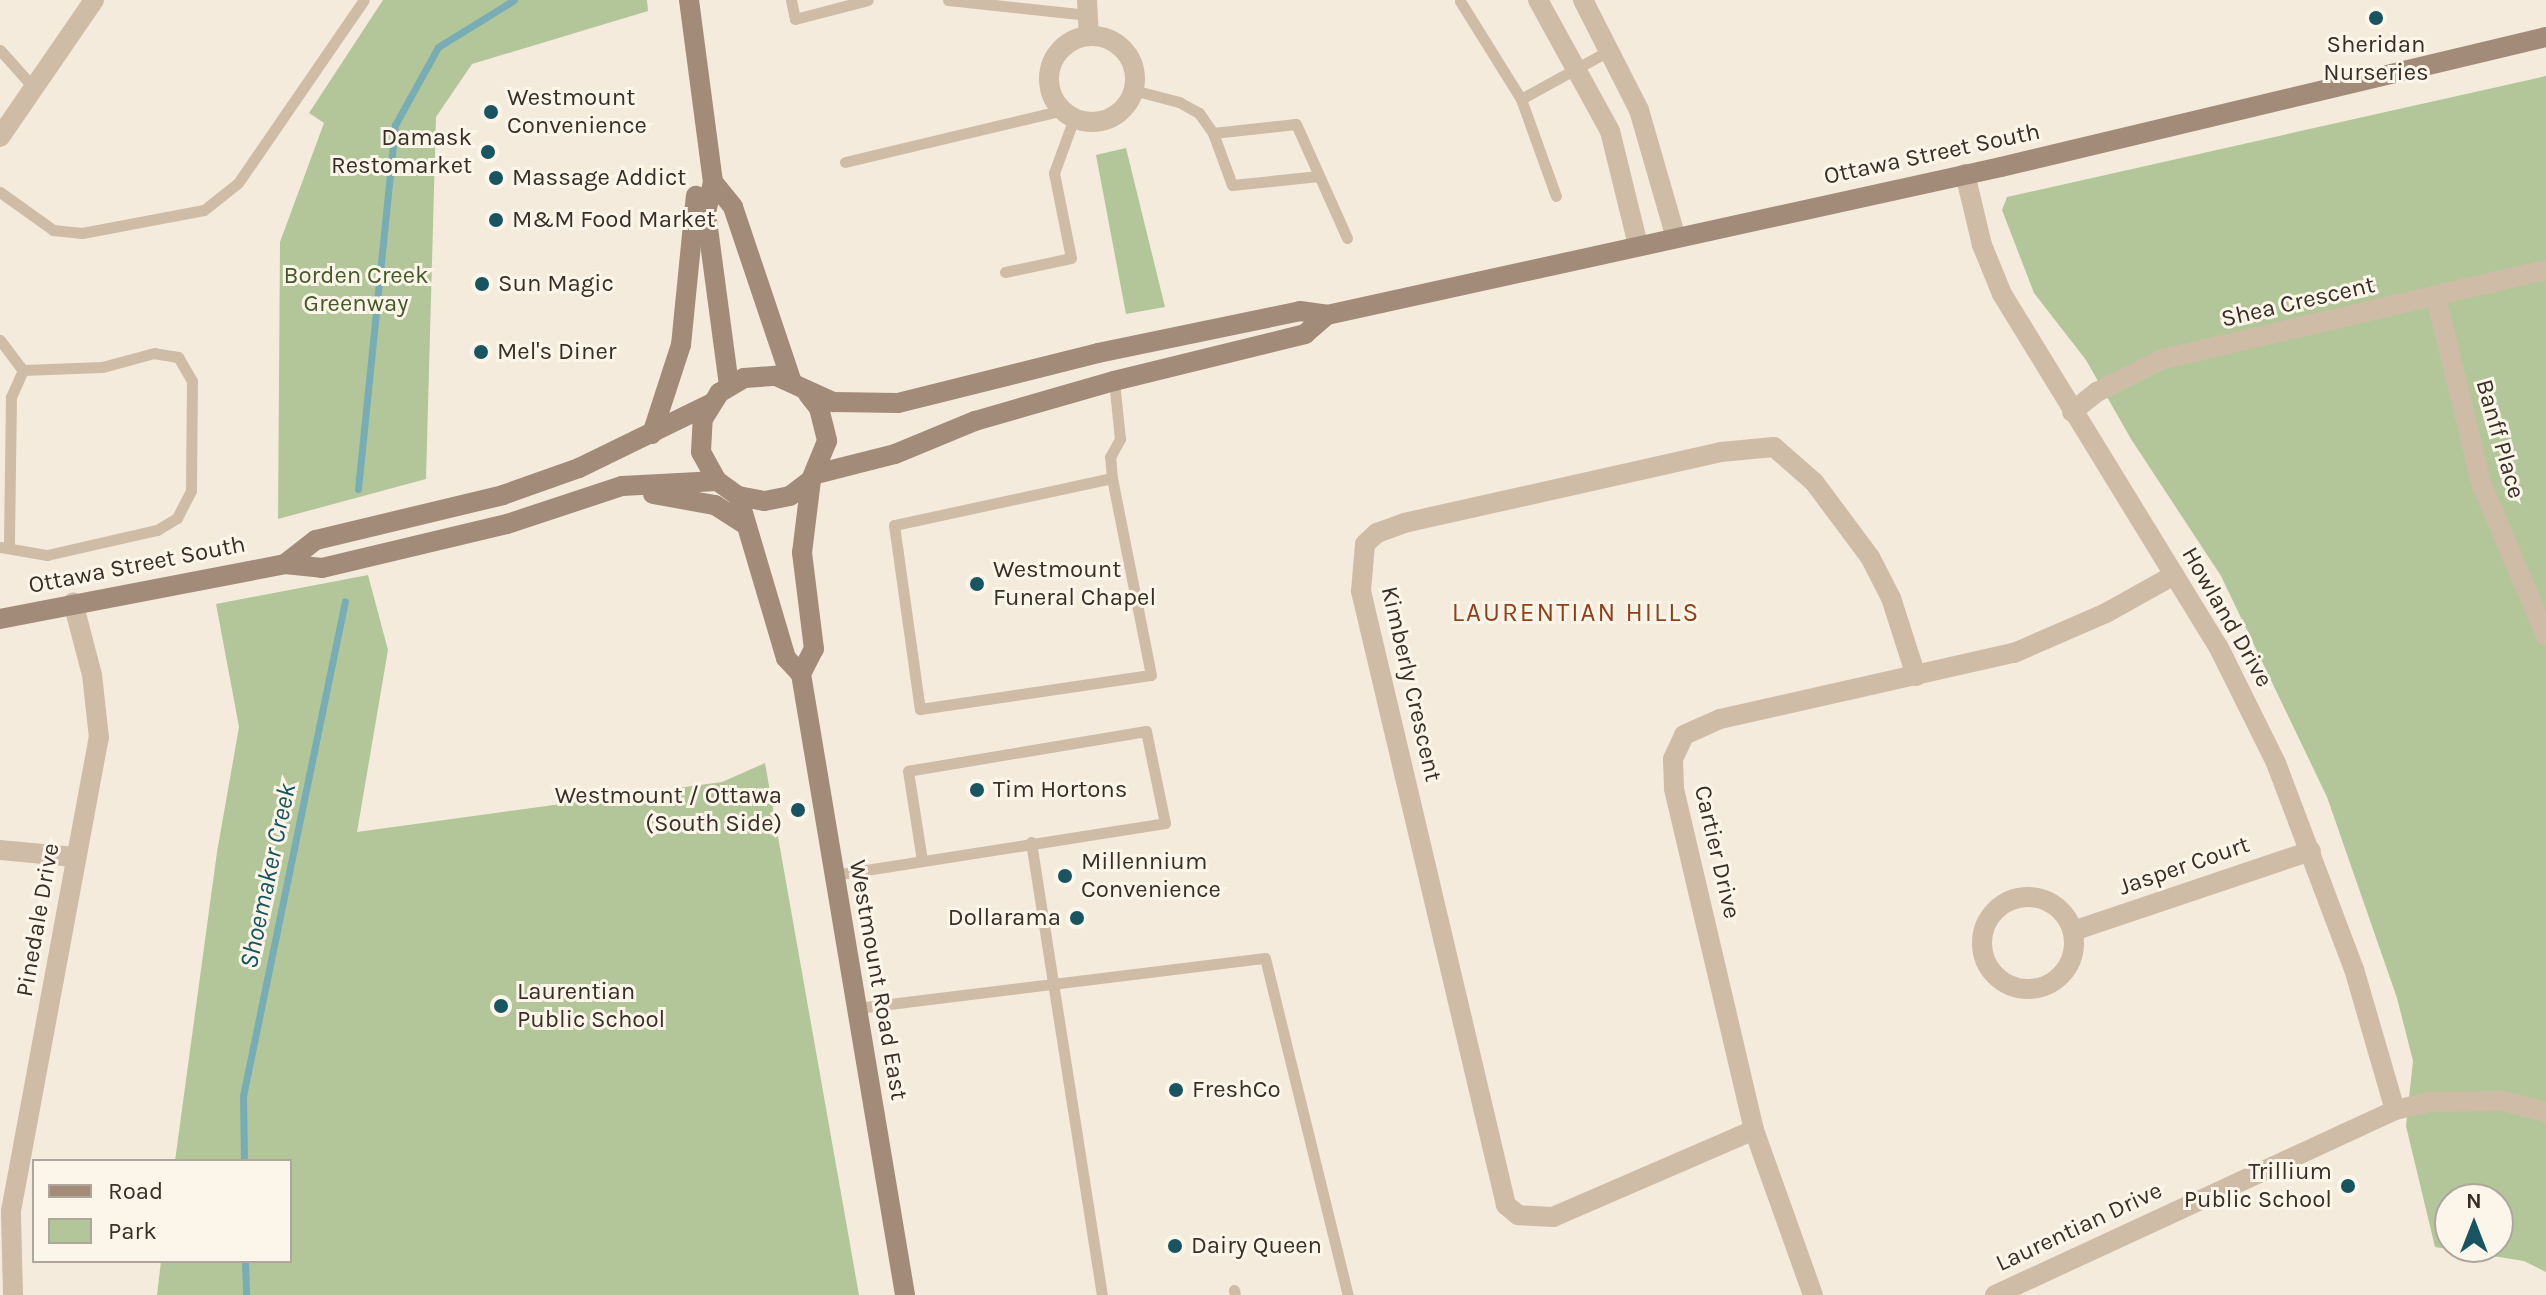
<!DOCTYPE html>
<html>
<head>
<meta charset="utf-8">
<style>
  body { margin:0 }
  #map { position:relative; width:2546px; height:1295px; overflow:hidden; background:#f5ebdc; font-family:Karla,sans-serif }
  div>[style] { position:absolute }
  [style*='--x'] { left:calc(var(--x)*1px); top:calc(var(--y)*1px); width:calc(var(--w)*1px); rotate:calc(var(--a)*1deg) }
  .green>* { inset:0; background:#b3c69a }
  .stream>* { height:7px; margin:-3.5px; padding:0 3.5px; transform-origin:3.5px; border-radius:3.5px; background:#78adb5 }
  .service>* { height:11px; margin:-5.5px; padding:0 5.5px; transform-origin:5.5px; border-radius:5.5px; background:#cebca7 }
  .minor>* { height:20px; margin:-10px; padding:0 10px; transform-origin:10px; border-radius:10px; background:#cebca7 }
  .minor>.ring { margin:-10px; padding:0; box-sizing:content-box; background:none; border:20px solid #cebca7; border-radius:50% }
  .secondary>* { height:20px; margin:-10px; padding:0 10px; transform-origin:10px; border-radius:10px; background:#a28b78 }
  .dots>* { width:22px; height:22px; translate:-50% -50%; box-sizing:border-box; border:4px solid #fcf5e9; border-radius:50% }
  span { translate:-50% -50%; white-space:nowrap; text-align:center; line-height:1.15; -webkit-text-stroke:6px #fcf5e9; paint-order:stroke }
  .poi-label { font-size:24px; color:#3a2f28 }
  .left { translate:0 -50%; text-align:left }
  .right { translate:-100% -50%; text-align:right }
  .street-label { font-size:24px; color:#3a2f28 }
  .park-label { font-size:24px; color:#445b29 }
  .neighbourhood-label { font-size:26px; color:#924018; letter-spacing:2px }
  .water-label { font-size:26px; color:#195560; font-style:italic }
  .legend { position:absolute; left:32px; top:1159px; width:260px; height:104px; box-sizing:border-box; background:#fcf5e9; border:2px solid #aea69c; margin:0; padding:10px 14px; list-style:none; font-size:24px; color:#3a2f28 }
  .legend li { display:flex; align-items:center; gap:16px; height:40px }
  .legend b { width:40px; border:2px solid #aea69c }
  .north { position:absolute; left:2434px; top:1183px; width:80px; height:80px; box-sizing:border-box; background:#fcf5e9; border:2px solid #aea69c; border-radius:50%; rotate:0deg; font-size:22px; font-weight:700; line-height:32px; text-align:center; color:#3a2f28 }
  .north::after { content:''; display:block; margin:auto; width:28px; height:36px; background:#195560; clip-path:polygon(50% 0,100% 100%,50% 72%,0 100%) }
</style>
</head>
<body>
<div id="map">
  <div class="green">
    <i style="clip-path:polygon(383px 0,647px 0,648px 11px,472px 64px,436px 117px,426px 479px,278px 519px,280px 242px,324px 123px,309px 113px)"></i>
    <i style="clip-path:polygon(evenodd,2546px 76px,2546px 1272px,2524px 1261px,2435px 1247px,2406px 1126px,2413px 1061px,2397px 998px,2327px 797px,2221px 576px,2131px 439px,2086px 360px,2034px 293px,2002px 210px,2007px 197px,2546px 76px,2450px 1199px,2498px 1199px,2498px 1247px,2450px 1247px,2450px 1199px)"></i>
    <i style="clip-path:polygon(1126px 148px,1165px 307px,1126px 314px,1096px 155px)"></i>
    <i style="clip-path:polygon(368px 575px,388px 650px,357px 832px,722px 782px,765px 763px,859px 1295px,157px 1295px,161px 1261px,290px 1261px,290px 1161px,175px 1161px,217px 852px,239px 727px,216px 604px)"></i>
  </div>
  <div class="stream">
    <i style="--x:358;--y:489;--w:366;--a:-84.2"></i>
    <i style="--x:395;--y:125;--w:89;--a:-61.1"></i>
    <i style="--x:438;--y:47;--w:89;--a:-31.7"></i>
    <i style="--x:244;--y:1161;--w:65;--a:-90.9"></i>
    <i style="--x:243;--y:1096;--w:505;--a:-78.36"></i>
    <i style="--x:245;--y:1261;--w:34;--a:88"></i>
  </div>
  <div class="service">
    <i style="--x:791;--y:0;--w:19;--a:78"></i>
    <i style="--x:795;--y:19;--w:75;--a:-14.6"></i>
    <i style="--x:948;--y:0;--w:141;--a:6.1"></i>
    <i style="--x:1460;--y:1;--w:115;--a:58.1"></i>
    <i style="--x:1521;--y:99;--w:103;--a:70.2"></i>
    <i style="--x:0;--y:50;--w:51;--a:48.2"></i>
    <i style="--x:1133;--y:90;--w:48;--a:14.6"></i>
    <i style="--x:1179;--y:102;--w:23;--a:29"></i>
    <i style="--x:1199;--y:113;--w:24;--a:55"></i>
    <i style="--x:1213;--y:133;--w:83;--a:-6.2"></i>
    <i style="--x:1296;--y:124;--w:125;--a:65.9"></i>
    <i style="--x:1521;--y:99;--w:102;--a:-28.8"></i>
    <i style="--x:1213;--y:133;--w:55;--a:69.9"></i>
    <i style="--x:1232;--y:185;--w:87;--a:-5.9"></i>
    <i style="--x:845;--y:162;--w:224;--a:-13.4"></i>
    <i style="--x:0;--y:192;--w:65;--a:35.6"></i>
    <i style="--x:53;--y:230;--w:29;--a:6"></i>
    <i style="--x:82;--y:233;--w:124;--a:-10.7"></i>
    <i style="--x:204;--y:210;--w:43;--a:-38.5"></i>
    <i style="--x:238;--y:183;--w:222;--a:-55.5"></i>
    <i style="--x:1005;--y:272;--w:67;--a:-12"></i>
    <i style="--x:1071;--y:258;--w:87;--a:-101.3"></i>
    <i style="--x:1054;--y:173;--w:59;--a:-70"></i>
    <i style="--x:0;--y:340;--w:38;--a:53"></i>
    <i style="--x:1112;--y:478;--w:223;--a:167.8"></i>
    <i style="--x:894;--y:525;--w:186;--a:82"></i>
    <i style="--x:920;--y:709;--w:233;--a:-8.4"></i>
    <i style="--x:1151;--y:675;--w:201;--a:-101.2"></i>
    <i style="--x:1112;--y:478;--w:21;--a:-95"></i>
    <i style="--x:1110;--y:457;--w:21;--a:-61"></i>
    <i style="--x:1120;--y:439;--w:58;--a:-95.9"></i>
    <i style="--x:0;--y:547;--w:48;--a:9.7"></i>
    <i style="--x:47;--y:555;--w:113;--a:-12.8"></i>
    <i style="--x:157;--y:530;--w:23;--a:-31"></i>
    <i style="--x:177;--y:518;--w:31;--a:-63"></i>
    <i style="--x:191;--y:490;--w:109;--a:-89.5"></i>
    <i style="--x:192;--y:381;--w:28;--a:-120"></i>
    <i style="--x:178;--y:357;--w:24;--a:-171"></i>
    <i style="--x:154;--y:353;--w:54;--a:164.9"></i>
    <i style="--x:102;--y:367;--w:79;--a:177.8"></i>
    <i style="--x:23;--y:370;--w:30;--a:114"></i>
    <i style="--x:11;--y:397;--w:147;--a:90.8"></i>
    <i style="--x:1031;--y:842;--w:459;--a:81.1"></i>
    <i style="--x:834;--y:875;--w:335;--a:-8.9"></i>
    <i style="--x:1165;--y:823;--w:94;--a:-101.7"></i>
    <i style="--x:1146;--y:731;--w:241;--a:170.5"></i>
    <i style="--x:908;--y:771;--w:90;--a:81.1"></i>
    <i style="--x:857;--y:1008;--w:411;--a:-7"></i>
    <i style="--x:1265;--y:958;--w:347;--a:76.2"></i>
    <i style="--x:1234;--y:1290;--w:5;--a:79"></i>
  </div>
  <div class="minor">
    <i style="--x:1087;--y:0;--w:36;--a:87"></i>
    <i style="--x:1538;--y:0;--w:149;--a:61.2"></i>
    <i style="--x:1610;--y:131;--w:117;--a:76.2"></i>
    <i style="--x:1583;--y:0;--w:123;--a:63"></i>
    <i style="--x:1639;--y:110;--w:133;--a:73.9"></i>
    <i class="ring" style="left:1049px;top:36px;width:66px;height:66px"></i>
    <i style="--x:0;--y:137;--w:166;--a:-55.5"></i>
    <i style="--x:1965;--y:174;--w:73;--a:76.5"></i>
    <i style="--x:1982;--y:245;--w:53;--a:67.8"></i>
    <i style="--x:2002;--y:294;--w:413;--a:58.5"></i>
    <i style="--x:2218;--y:646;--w:131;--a:63.6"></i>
    <i style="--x:2276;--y:763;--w:220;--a:69.3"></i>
    <i style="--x:2354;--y:969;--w:147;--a:73.8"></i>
    <i style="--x:2436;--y:297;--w:191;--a:76.4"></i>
    <i style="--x:2481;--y:483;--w:166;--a:67"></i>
    <i style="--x:2072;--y:412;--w:32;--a:-39"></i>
    <i style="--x:2097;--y:392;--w:74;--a:-26.6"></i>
    <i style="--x:2163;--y:359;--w:393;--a:-13.1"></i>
    <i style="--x:0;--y:850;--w:75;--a:5.3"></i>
    <i class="ring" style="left:1982px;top:897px;width:72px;height:72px"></i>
    <i style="--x:2073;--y:931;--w:251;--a:-18.6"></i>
    <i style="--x:1754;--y:1130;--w:219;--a:156.6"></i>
    <i style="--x:1553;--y:1217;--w:35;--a:-177"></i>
    <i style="--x:1518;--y:1215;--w:16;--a:-140"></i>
    <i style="--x:1506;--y:1205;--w:631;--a:-103.29"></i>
    <i style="--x:1361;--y:591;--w:47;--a:-85.1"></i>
    <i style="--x:1365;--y:544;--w:16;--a:-43"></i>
    <i style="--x:1377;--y:533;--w:29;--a:-20"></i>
    <i style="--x:1404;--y:523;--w:325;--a:-12.6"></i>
    <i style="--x:1721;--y:452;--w:53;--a:-5.4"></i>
    <i style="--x:1774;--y:447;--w:53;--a:41.2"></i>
    <i style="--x:1814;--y:482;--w:94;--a:53.3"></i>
    <i style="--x:1870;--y:557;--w:46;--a:62.9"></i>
    <i style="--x:1891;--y:598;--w:82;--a:72.2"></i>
    <i style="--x:13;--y:1295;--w:84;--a:-91.4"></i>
    <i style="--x:11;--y:1211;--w:481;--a:-79.5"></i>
    <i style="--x:99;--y:738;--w:63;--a:-96.3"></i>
    <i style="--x:92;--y:675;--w:75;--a:-104.6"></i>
    <i style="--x:1813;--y:1295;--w:175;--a:-109.7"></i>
    <i style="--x:1754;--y:1130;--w:351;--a:-103.2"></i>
    <i style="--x:1674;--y:788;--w:29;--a:-92"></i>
    <i style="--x:1673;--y:759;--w:26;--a:-65"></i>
    <i style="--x:1684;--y:735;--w:39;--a:-24"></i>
    <i style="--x:1720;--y:719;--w:301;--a:-12.7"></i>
    <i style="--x:2014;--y:653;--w:100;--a:-23.5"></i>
    <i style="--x:2106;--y:613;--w:78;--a:-29.2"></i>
    <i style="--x:1995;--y:1295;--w:441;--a:-24.8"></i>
    <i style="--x:2395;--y:1110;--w:37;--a:-13"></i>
    <i style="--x:2431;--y:1102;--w:72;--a:-0.8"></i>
    <i style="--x:2503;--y:1101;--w:44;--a:14.3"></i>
  </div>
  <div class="secondary">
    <i style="--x:689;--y:0;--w:184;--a:82.5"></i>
    <i style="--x:713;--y:182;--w:32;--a:103"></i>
    <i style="--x:706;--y:213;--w:174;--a:82.4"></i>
    <i style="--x:713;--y:182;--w:32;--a:51"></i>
    <i style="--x:733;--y:207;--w:185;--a:71.4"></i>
    <i style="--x:808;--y:394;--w:18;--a:52"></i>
    <i style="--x:819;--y:408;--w:34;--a:76"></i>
    <i style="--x:827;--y:441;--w:42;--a:112.3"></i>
    <i style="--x:811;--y:480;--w:26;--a:143"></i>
    <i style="--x:790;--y:496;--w:26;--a:169"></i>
    <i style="--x:764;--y:501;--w:26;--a:-169"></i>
    <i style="--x:738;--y:496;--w:26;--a:-144"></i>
    <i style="--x:717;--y:481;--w:33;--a:-119"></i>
    <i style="--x:701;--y:452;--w:33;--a:-87"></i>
    <i style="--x:703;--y:419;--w:31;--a:-58"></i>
    <i style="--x:719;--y:393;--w:29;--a:-31"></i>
    <i style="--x:744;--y:378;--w:32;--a:-4"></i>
    <i style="--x:776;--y:376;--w:63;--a:24.5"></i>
    <i style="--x:833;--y:402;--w:65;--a:0.9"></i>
    <i style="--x:898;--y:403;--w:206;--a:-14"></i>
    <i style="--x:1098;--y:353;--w:206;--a:-11.7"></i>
    <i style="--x:1300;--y:311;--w:27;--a:8"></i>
    <i style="--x:1327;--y:315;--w:690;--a:-12.38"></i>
    <i style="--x:2001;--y:167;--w:560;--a:-13.42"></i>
    <i style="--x:652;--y:434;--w:94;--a:-72"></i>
    <i style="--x:681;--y:345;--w:150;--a:-84.3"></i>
    <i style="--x:816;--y:474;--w:81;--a:-14.2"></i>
    <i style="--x:895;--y:454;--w:87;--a:-22.4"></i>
    <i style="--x:975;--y:421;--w:145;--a:-16.1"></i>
    <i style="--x:1114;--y:381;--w:197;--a:-13.8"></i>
    <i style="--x:1305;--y:334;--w:29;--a:-41"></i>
    <i style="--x:653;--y:494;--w:63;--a:10.1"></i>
    <i style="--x:715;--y:505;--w:33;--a:33"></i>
    <i style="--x:738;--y:496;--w:169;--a:73.5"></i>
    <i style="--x:786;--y:658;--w:22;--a:47"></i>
    <i style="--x:285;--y:564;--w:39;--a:-38"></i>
    <i style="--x:316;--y:540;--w:192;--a:-13.5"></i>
    <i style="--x:503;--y:495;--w:81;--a:-19.6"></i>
    <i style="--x:579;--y:468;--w:146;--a:-26"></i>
    <i style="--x:0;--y:619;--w:290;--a:-10.9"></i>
    <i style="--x:285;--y:564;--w:37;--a:6"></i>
    <i style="--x:322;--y:568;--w:190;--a:-13.4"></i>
    <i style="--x:507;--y:524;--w:121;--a:-18.3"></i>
    <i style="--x:622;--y:486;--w:95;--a:-3"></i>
    <i style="--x:801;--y:674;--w:630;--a:80.49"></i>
    <i style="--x:801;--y:674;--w:28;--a:-63"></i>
    <i style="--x:814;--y:649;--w:97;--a:-97.1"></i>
    <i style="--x:802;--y:553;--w:74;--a:-83"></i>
  </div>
  <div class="dots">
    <i style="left:2376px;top:18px;background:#195560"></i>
    <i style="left:491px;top:112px;background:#195560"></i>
    <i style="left:488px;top:152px;background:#195560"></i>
    <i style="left:496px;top:178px;background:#195560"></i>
    <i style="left:496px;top:220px;background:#195560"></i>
    <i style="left:482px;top:284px;background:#195560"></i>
    <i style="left:481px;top:352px;background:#195560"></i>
    <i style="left:977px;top:584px;background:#195560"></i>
    <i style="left:977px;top:790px;background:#195560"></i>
    <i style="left:798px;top:810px;background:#195560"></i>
    <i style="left:1065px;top:876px;background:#195560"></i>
    <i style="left:1077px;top:918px;background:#195560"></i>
    <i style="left:501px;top:1006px;background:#195560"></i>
    <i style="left:1176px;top:1090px;background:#195560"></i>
    <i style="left:2348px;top:1186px;background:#195560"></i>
    <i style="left:1175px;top:1246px;background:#195560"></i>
  </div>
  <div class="poi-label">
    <span style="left:2376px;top:59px">Sheridan<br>Nurseries</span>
    <span class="left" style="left:507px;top:112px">Westmount<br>Convenience</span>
    <span class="right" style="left:472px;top:152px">Damask<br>Restomarket</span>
    <span class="left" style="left:512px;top:178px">Massage Addict</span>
    <span class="left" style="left:512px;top:220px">M&amp;M Food Market</span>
    <span class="left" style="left:498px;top:284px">Sun Magic</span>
    <span class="left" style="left:497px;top:352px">Mel's Diner</span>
    <span class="left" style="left:993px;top:584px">Westmount<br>Funeral Chapel</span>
    <span class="left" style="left:993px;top:790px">Tim Hortons</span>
    <span class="right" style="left:782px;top:810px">Westmount / Ottawa<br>(South Side)</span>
    <span class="left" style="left:1081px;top:876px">Millennium<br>Convenience</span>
    <span class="right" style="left:1061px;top:918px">Dollarama</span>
    <span class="left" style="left:517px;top:1006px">Laurentian<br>Public School</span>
    <span class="left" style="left:1192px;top:1090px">FreshCo</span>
    <span class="right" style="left:2332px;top:1186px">Trillium<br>Public School</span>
    <span class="left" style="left:1191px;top:1246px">Dairy Queen</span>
  </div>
  <div class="street-label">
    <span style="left:1932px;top:154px;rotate:-12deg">Ottawa Street South</span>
    <span style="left:2298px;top:302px;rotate:-13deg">Shea Crescent</span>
    <span style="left:2500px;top:439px;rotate:74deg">Banff Place</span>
    <span style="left:137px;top:565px;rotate:-11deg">Ottawa Street South</span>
    <span style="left:2227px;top:617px;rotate:60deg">Howland Drive</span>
    <span style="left:1411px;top:684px;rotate:77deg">Kimberly Crescent</span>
    <span style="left:1717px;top:852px;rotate:77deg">Cartier Drive</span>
    <span style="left:2184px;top:866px;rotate:-19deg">Jasper Court</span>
    <span style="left:38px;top:920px;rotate:-80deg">Pinedale Drive</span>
    <span style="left:878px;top:980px;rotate:80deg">Westmount Road East</span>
    <span style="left:2079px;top:1227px;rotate:-25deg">Laurentian Drive</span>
  </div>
  <div class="park-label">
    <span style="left:356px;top:290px">Borden Creek<br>Greenway</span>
  </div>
  <div class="neighbourhood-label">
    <span style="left:1576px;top:613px">LAURENTIAN HILLS</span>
  </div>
  <div class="water-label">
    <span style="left:268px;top:876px;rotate:-78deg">Shoemaker Creek</span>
  </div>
  <ul class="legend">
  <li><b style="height:10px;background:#a28b78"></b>Road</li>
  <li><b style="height:22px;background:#b3c69a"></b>Park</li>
  </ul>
  <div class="north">N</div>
</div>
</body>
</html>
